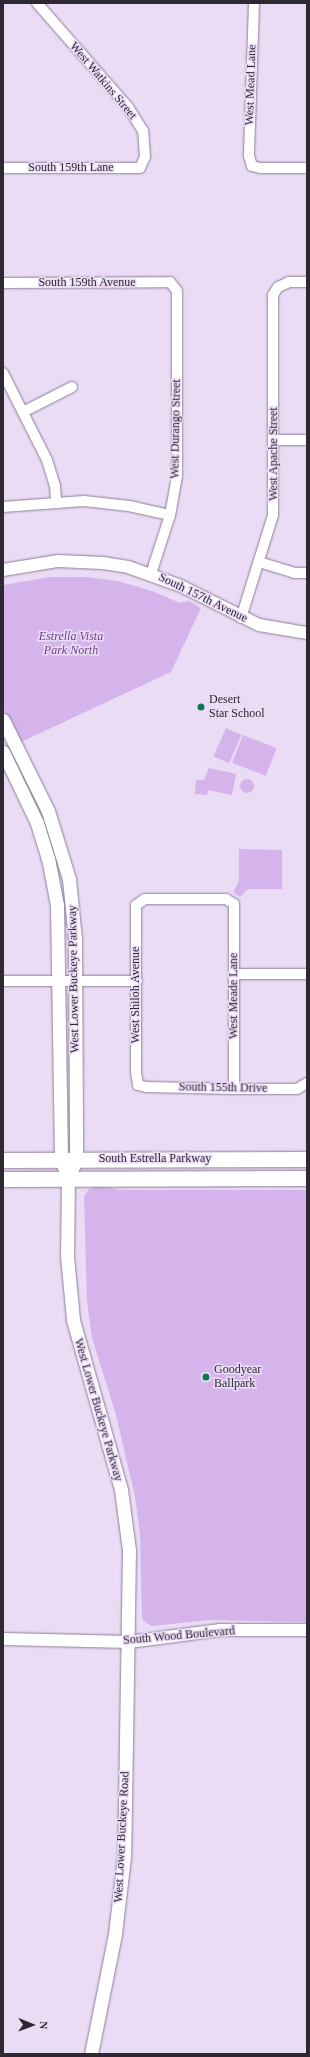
<!DOCTYPE html>
<html>
<head>
<meta charset="utf-8">
<style>
  body { margin:0 }
  #map { position:relative; width:310px; height:2057px; overflow:hidden; background:#ebdcf6; font-family:"Times New Roman",serif }
  div>[style] { position:absolute }
  [style*='--x'] { left:calc(var(--x)*1px); top:calc(var(--y)*1px); width:calc(var(--w)*1px); rotate:calc(var(--a)*1deg) }
  .green>* { inset:0; background:#d5b4eb; transform-origin:0 0 }
  .round { border-radius:50% }
  .roads { filter:drop-shadow(0 0 1px #8c7e96) drop-shadow(0 0 1px #8c7e96) }
  .minor>* { height:10px; margin:-5px; padding:0 5px; transform-origin:5px; border-radius:5px; background:#fff }
  .tertiary>* { height:12px; margin:-6px; padding:0 6px; transform-origin:6px; border-radius:6px; background:#fff }
  .secondary>* { height:13px; margin:-6.5px; padding:0 6.5px; transform-origin:6.5px; border-radius:6.5px; background:#fff }
  .primary>* { height:15px; margin:-7.5px; padding:0 7.5px; transform-origin:7.5px; border-radius:7.5px; background:#fff }
  .dots>* { width:11px; height:11px; translate:-50% -50%; box-sizing:border-box; border:2px solid #ebdcf6; border-radius:50% }
  span { translate:-50% -50%; white-space:nowrap; text-align:center; line-height:1.15; -webkit-text-stroke:3px #ebdcf6; paint-order:stroke }
  .street-label { font-size:12px; color:#2e2832 }
  .park-label { font-size:12px; color:#6d3e89; font-style:italic }
  .poi-label { font-size:12px; color:#2e2832 }
  .left { translate:0 -50%; text-align:left }
  .frame { position:absolute; inset:0; border:4px solid #2e2832; pointer-events:none }
  .north { position:absolute; left:12px; top:2005px; width:40px; height:40px; -webkit-text-stroke:3px #ebdcf6; paint-order:stroke; rotate:91deg; font-size:11px; font-weight:700; line-height:16px; text-align:center; color:#2e2832 }
  .north::after { content:''; display:block; margin:auto; width:14px; height:18px; background:#2e2832; clip-path:polygon(50% 0,100% 100%,50% 72%,0 100%) }
</style>
</head>
<body>
<div id="map">
  <div class="green">
    <i style="clip-path:polygon(50px 577px,86px 577px,118px 581px,152px 591px,180px 603px,189px 601px,201px 608px,171px 672px,21px 742px,3px 708px,3px 585px)"></i>
    <i style="left:226px;top:728px;width:17px;height:31px;rotate:24deg"></i>
    <i style="left:243px;top:735px;width:36px;height:30px;rotate:21deg"></i>
    <i style="clip-path:polygon(209px 768px,236px 774px,232px 795px,208px 790px,207px 795px,195px 794px,196px 780px,204px 780px)"></i>
    <i class="round" style="left:240px;top:779px;width:14px;height:14px"></i>
    <i style="clip-path:polygon(239px 849px,282px 850px,282px 889px,248px 889px,240px 897px,233px 892px,239px 881px)"></i>
    <i style="clip-path:polygon(97px 1186px,121px 1190px,307px 1190px,307px 1622px,210px 1620px,151px 1626px,142px 1619px,140px 1535px,135px 1497px,116px 1415px,92px 1338px,87px 1301px,84px 1197px,88px 1190px)"></i>
  </div>
  <div class="roads">
    <div class="minor">
      <i style="--x:254;--y:3;--w:153;--a:91.9"></i>
      <i style="--x:249;--y:156;--w:10;--a:73"></i>
      <i style="--x:252;--y:166;--w:9;--a:13"></i>
      <i style="--x:261;--y:168;--w:46;--a:0"></i>
      <i style="--x:3;--y:168;--w:137;--a:0"></i>
      <i style="--x:140;--y:168;--w:12;--a:-66"></i>
      <i style="--x:145;--y:157;--w:26;--a:-94"></i>
      <i style="--x:143;--y:131;--w:28;--a:-122"></i>
      <i style="--x:128;--y:107;--w:138;--a:-131.2"></i>
      <i style="--x:3;--y:283;--w:167;--a:-0.3"></i>
      <i style="--x:170;--y:282;--w:11;--a:52"></i>
      <i style="--x:177;--y:291;--w:185;--a:90"></i>
      <i style="--x:177;--y:476;--w:40;--a:100"></i>
      <i style="--x:170;--y:515;--w:62;--a:107.9"></i>
      <i style="--x:3;--y:373;--w:97;--a:63.2"></i>
      <i style="--x:47;--y:460;--w:27;--a:73"></i>
      <i style="--x:55;--y:486;--w:16;--a:86"></i>
      <i style="--x:23;--y:412;--w:55;--a:-27"></i>
      <i style="--x:274;--y:440;--w:33;--a:0"></i>
      <i style="--x:3;--y:507;--w:81;--a:-4.2"></i>
      <i style="--x:84;--y:501;--w:45;--a:6.3"></i>
      <i style="--x:129;--y:506;--w:42;--a:12.4"></i>
      <i style="--x:259;--y:562;--w:37;--a:17"></i>
      <i style="--x:294;--y:573;--w:13;--a:0"></i>
      <i style="--x:241;--y:618;--w:108;--a:-72.7"></i>
      <i style="--x:273;--y:515;--w:220;--a:-90"></i>
      <i style="--x:273;--y:295;--w:9;--a:-58"></i>
      <i style="--x:278;--y:287;--w:12;--a:-24"></i>
      <i style="--x:289;--y:282;--w:18;--a:0"></i>
      <i style="--x:234;--y:974;--w:73;--a:0"></i>
      <i style="--x:3;--y:981;--w:134;--a:0"></i>
      <i style="--x:234;--y:1089;--w:185;--a:-90"></i>
      <i style="--x:234;--y:904;--w:9;--a:-148"></i>
      <i style="--x:226;--y:899;--w:81;--a:180"></i>
      <i style="--x:145;--y:899;--w:11;--a:146"></i>
      <i style="--x:136;--y:905;--w:167;--a:90"></i>
      <i style="--x:136;--y:1072;--w:13;--a:81"></i>
      <i style="--x:138;--y:1085;--w:9;--a:13"></i>
      <i style="--x:147;--y:1087;--w:87;--a:1.3"></i>
      <i style="--x:234;--y:1089;--w:63;--a:0"></i>
      <i style="--x:297;--y:1089;--w:12;--a:-31"></i>
    </div>
    <div class="tertiary">
      <i style="--x:3;--y:570;--w:56;--a:-9.3"></i>
      <i style="--x:58;--y:561;--w:45;--a:2.5"></i>
      <i style="--x:103;--y:563;--w:25;--a:9"></i>
      <i style="--x:128;--y:567;--w:56;--a:19.7"></i>
      <i style="--x:181;--y:586;--w:87;--a:26.6"></i>
      <i style="--x:259;--y:625;--w:49;--a:9.5"></i>
      <i style="--x:3;--y:1639;--w:126;--a:1.4"></i>
      <i style="--x:129;--y:1642;--w:92;--a:-7.5"></i>
      <i style="--x:220;--y:1630;--w:87;--a:0"></i>
    </div>
    <div class="secondary">
      <i style="--x:3;--y:720;--w:102;--a:63.7"></i>
      <i style="--x:48;--y:811;--w:71;--a:72.8"></i>
      <i style="--x:69;--y:879;--w:60;--a:84.3"></i>
      <i style="--x:75;--y:939;--w:221;--a:89.7"></i>
      <i style="--x:76;--y:1160;--w:10;--a:114"></i>
      <i style="--x:3;--y:752;--w:79;--a:64.4"></i>
      <i style="--x:37;--y:823;--w:37;--a:73"></i>
      <i style="--x:48;--y:858;--w:48;--a:79.2"></i>
      <i style="--x:57;--y:905;--w:254;--a:89.1"></i>
      <i style="--x:61;--y:1159;--w:20;--a:70"></i>
      <i style="--x:68;--y:1178;--w:78;--a:90.7"></i>
      <i style="--x:67;--y:1256;--w:64;--a:84.6"></i>
      <i style="--x:73;--y:1320;--w:177;--a:74.2"></i>
      <i style="--x:121;--y:1490;--w:61;--a:82.4"></i>
      <i style="--x:129;--y:1550;--w:307;--a:90.9"></i>
      <i style="--x:124;--y:1857;--w:78;--a:96.7"></i>
      <i style="--x:115;--y:1934;--w:122;--a:101.3"></i>
    </div>
    <div class="primary">
      <i style="--x:3;--y:1160;--w:304;--a:-0.2"></i>
      <i style="--x:3;--y:1179;--w:304;--a:-0.2"></i>
    </div>
  </div>
  <div class="dots">
    <i style="left:201px;top:707px;background:#0e7852"></i>
    <i style="left:206px;top:1377px;background:#0e7852"></i>
  </div>
  <div class="street-label">
    <span style="left:103px;top:81px;rotate:50deg">West Watkins Street</span>
    <span style="left:251px;top:85px;rotate:-88deg">West Mead Lane</span>
    <span style="left:71px;top:168px">South 159th Lane</span>
    <span style="left:87px;top:283px">South 159th Avenue</span>
    <span style="left:176px;top:429px;rotate:-89deg">West Durango Street</span>
    <span style="left:274px;top:454px;rotate:-90deg">West Apache Street</span>
    <span style="left:203px;top:598px;rotate:26deg">South 157th Avenue</span>
    <span style="left:74px;top:979px;rotate:-91deg">West Lower Buckeye Parkway</span>
    <span style="left:136px;top:995px;rotate:-90deg">West Shiloh Avenue</span>
    <span style="left:234px;top:996px;rotate:-90deg">West Meade Lane</span>
    <span style="left:223px;top:1088px;rotate:1deg">South 155th Drive</span>
    <span style="left:155px;top:1159px">South Estrella Parkway</span>
    <span style="left:98px;top:1410px;rotate:74deg">West Lower Buckeye Parkway</span>
    <span style="left:179px;top:1636px;rotate:-5deg">South Wood Boulevard</span>
    <span style="left:122px;top:1837px;rotate:-87deg">West Lower Buckeye Road</span>
  </div>
  <div class="park-label">
    <span style="left:71px;top:644px">Estrella Vista<br>Park North</span>
  </div>
  <div class="poi-label">
    <span class="left" style="left:209px;top:707px">Desert<br>Star School</span>
    <span class="left" style="left:214px;top:1377px">Goodyear<br>Ballpark</span>
  </div>
  <div class="frame"></div>
  <div class="north">N</div>
</div>
</body>
</html>
